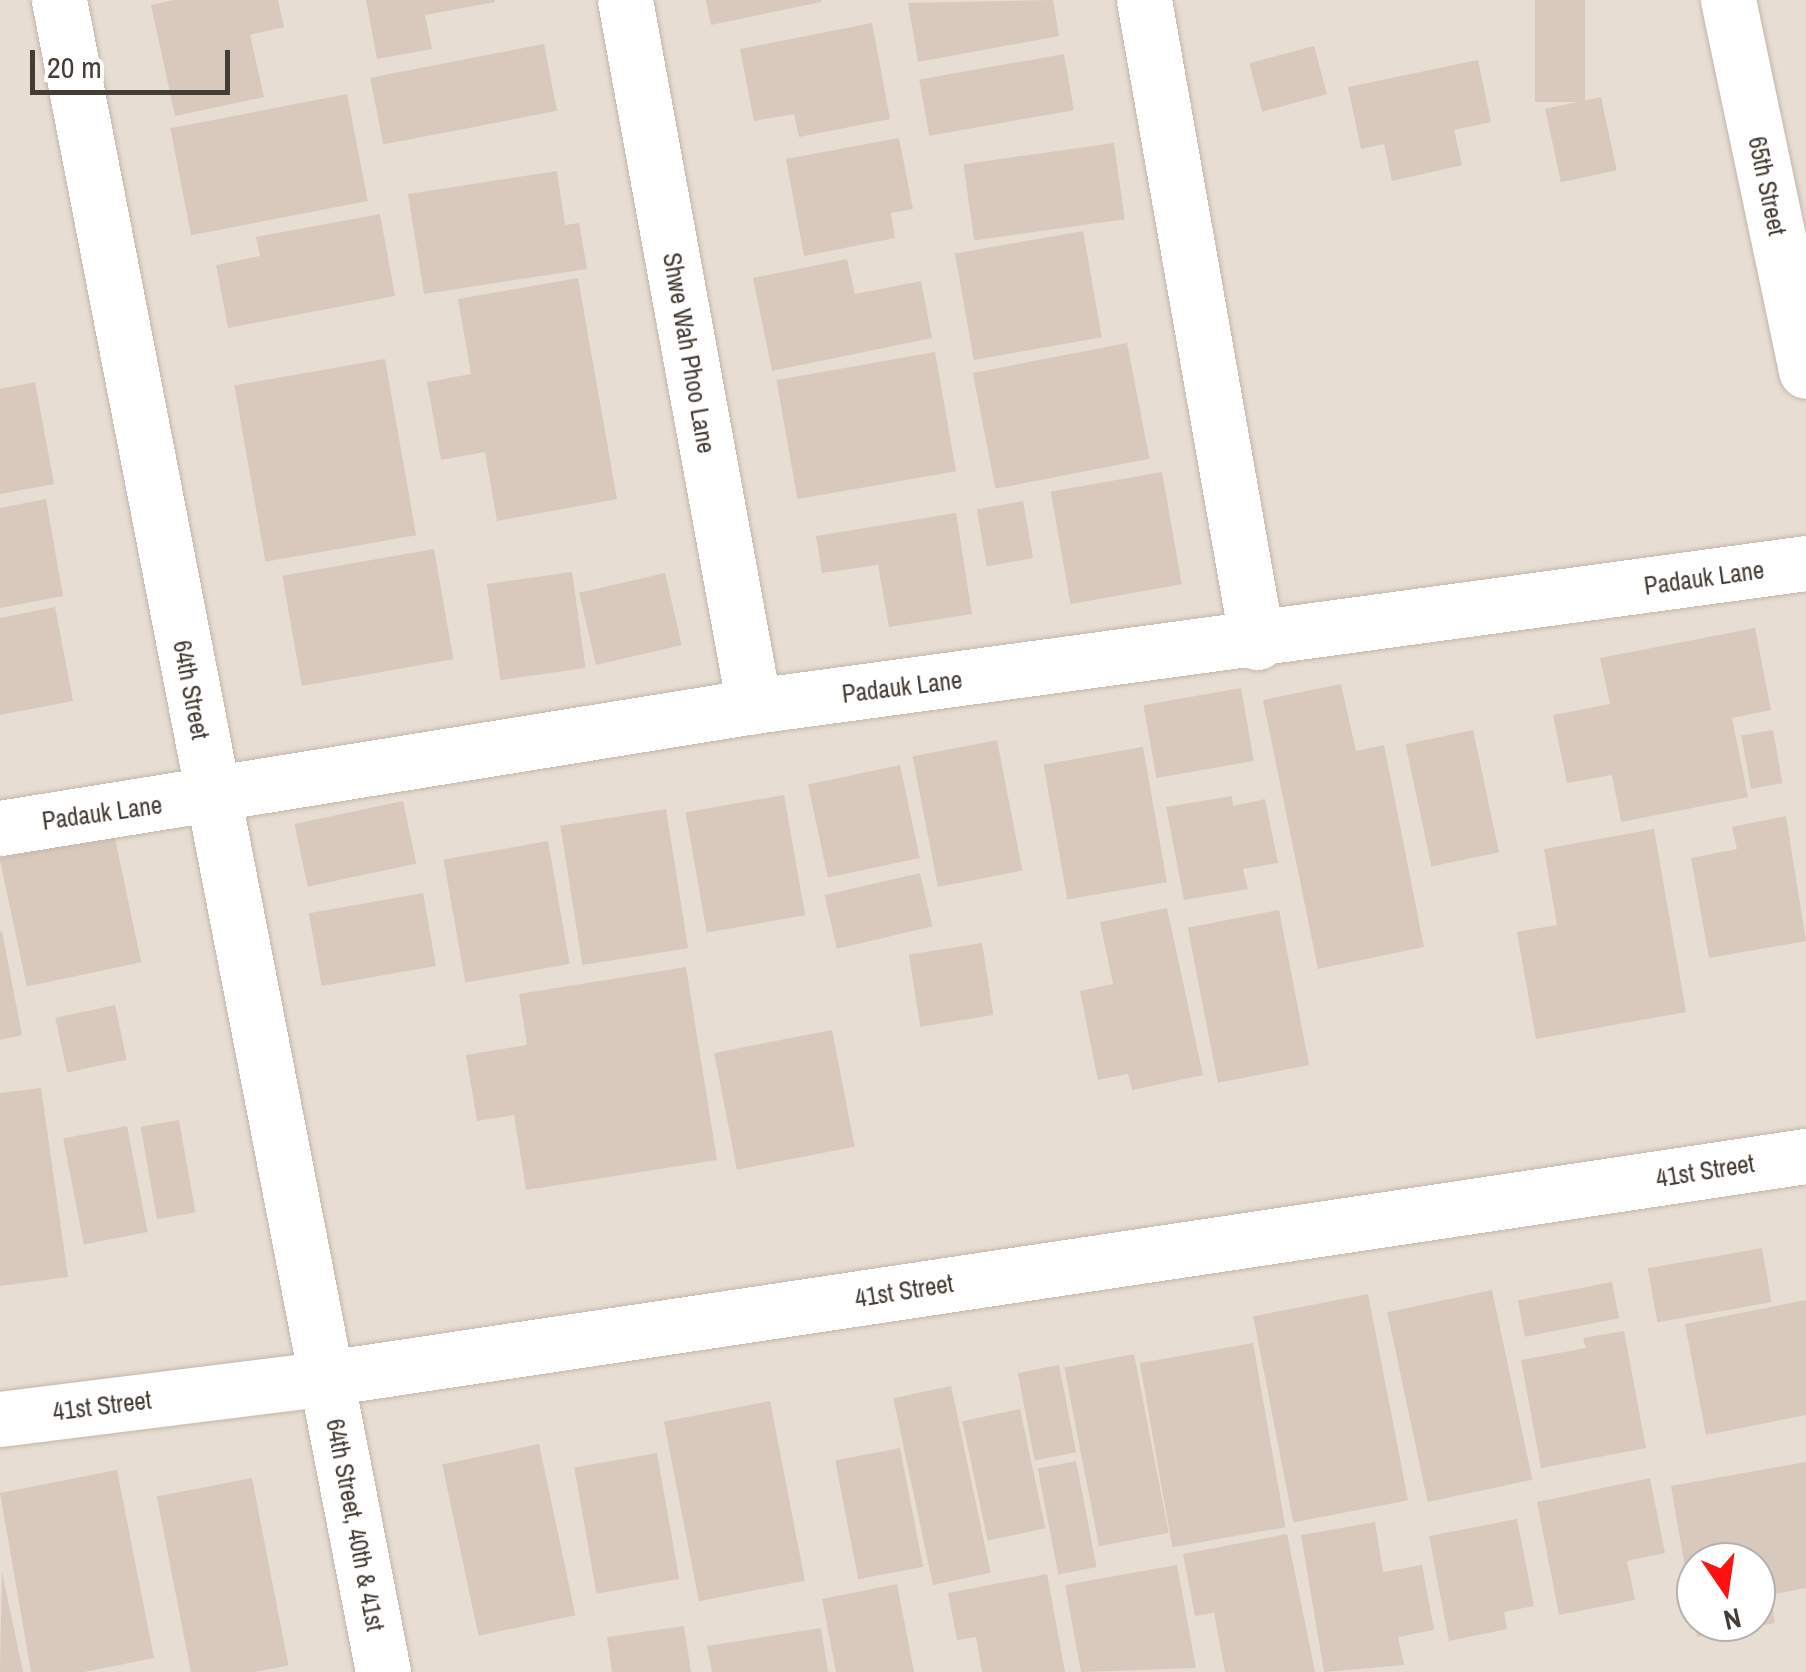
<!DOCTYPE html>
<html>
<head>
<meta charset="utf-8">
<style>
  body { margin:0 }
  #map { position:relative; width:1806px; height:1672px; overflow:hidden; background:#f3ece4; font-family:"Archivo Narrow",sans-serif }
  div>[style] { position:absolute }
  [style*='--x'] { left:calc(var(--x)*1px); top:calc(var(--y)*1px); width:calc(var(--w)*1px); rotate:calc(var(--a)*1deg) }
  .residential>* { inset:0; background:#e7ddd2 }
  .building>* { inset:0; background:#d8c9bc; transform-origin:0 0 }
  .roads { filter:drop-shadow(0 0 2px #c2b6a9) drop-shadow(0 0 2px #c2b6a9) }
  .street>* { height:55px; margin:-27.5px; padding:0 27.5px; transform-origin:27.5px; border-radius:27.5px; background:#fff }
  span { translate:-50% -50%; white-space:nowrap; text-align:center; line-height:1.15; -webkit-text-stroke:10px #fff; paint-order:stroke }
  .street-label { font-size:25px; color:#453c34 }
  .north { position:absolute; left:1676px; top:1542px; width:100px; height:100px; box-sizing:border-box; background:#fff; border:2px solid #b5b1ae; border-radius:50%; rotate:167deg; font-size:28px; font-weight:700; line-height:40px; text-align:center; color:#453c34 }
  .north::after { content:''; display:block; margin:auto; width:35px; height:45px; background:#ff110f; clip-path:polygon(50% 0,100% 100%,50% 72%,0 100%) }
  .scale { position:absolute; left:30px; top:50px; width:200px; height:45px; box-sizing:border-box; border:5px solid #453c34; border-top:0; padding-left:12px; font-size:30px; line-height:35px; white-space:nowrap; color:#453c34; -webkit-text-stroke:8px #fff; paint-order:stroke }
</style>
</head>
<body>
<div id="map">
  <div class="residential">
    <i style="clip-path:polygon(evenodd,0 0,1806px 0,1806px 1672px,0 1672px,0 0,1696px 1562px,1756px 1562px,1756px 1622px,1696px 1622px,1696px 1562px)"></i>
  </div>
  <div class="building">
    <i style="clip-path:polygon(173px 0,278px 0,284px 27px,250px 35px,264px 97px,175px 116px,151px 5px)"></i>
    <i style="clip-path:polygon(366px 0,495px 0,495px 2px,425px 15px,432px 49px,377px 59px)"></i>
    <i style="clip-path:polygon(706px 0,821px 0,821px 2px,711px 25px)"></i>
    <i style="clip-path:polygon(1053px 0,1059px 36px,918px 62px,908px 3px)"></i>
    <i style="left:1535px;top:0;width:50px;height:102px"></i>
    <i style="clip-path:polygon(872px 23px,890px 119px,799px 137px,794px 114px,754px 121px,740px 49px)"></i>
    <i style="left:544px;top:44px;width:68px;height:177px;rotate:79deg"></i>
    <i style="left:1314px;top:46px;width:50px;height:67px;rotate:75deg"></i>
    <i style="left:1064px;top:54px;width:57px;height:147px;rotate:80deg"></i>
    <i style="clip-path:polygon(1478px 60px,1491px 122px,1454px 130px,1462px 165px,1392px 181px,1384px 144px,1361px 149px,1348px 87px)"></i>
    <i style="left:347px;top:94px;width:109px;height:180px;rotate:79deg"></i>
    <i style="left:1601px;top:97px;width:75px;height:57px;rotate:78deg"></i>
    <i style="clip-path:polygon(899px 138px,913px 209px,891px 213px,895px 238px,804px 256px,786px 159px)"></i>
    <i style="left:1114px;top:143px;width:77px;height:152px;rotate:82deg"></i>
    <i style="clip-path:polygon(557px 171px,565px 225px,579px 223px,587px 269px,424px 294px,408px 194px)"></i>
    <i style="clip-path:polygon(380px 214px,395px 296px,228px 328px,216px 265px,260px 256px,256px 237px)"></i>
    <i style="left:1083px;top:231px;width:108px;height:130px;rotate:80deg"></i>
    <i style="clip-path:polygon(847px 259px,855px 294px,921px 281px,932px 338px,772px 371px,753px 278px)"></i>
    <i style="clip-path:polygon(578px 278px,617px 499px,497px 521px,485px 452px,441px 460px,427px 382px,471px 374px,458px 299px)"></i>
    <i style="left:1127px;top:343px;width:118px;height:157px;rotate:79deg"></i>
    <i style="left:935px;top:352px;width:121px;height:161px;rotate:80deg"></i>
    <i style="left:385px;top:359px;width:179px;height:153px;rotate:80deg"></i>
    <i style="clip-path:polygon(35px 382px,54px 484px,0 494px,0 389px)"></i>
    <i style="left:1162px;top:472px;width:114px;height:113px;rotate:80deg"></i>
    <i style="clip-path:polygon(46px 499px,63px 596px,0 608px,0 508px)"></i>
    <i style="left:1023px;top:501px;width:58px;height:47px;rotate:80deg"></i>
    <i style="clip-path:polygon(956px 513px,972px 614px,889px 627px,878px 565px,822px 573px,816px 536px)"></i>
    <i style="left:434px;top:549px;width:112px;height:154px;rotate:80deg"></i>
    <i style="left:572px;top:572px;width:97px;height:86px;rotate:82deg"></i>
    <i style="left:665px;top:573px;width:74px;height:88px;rotate:77deg"></i>
    <i style="clip-path:polygon(55px 607px,73px 701px,0 715px,0 618px)"></i>
    <i style="clip-path:polygon(1755px 628px,1771px 710px,1732px 718px,1748px 797px,1621px 822px,1612px 775px,1567px 783px,1553px 715px,1610px 704px,1600px 658px)"></i>
    <i style="clip-path:polygon(1341px 684px,1356px 751px,1384px 745px,1424px 947px,1318px 969px,1263px 700px)"></i>
    <i style="left:1241px;top:688px;width:74px;height:99px;rotate:80deg"></i>
    <i style="left:1473px;top:730px;width:125px;height:69px;rotate:78deg"></i>
    <i style="left:1773px;top:730px;width:54px;height:32px;rotate:80deg"></i>
    <i style="left:997px;top:740px;width:133px;height:86px;rotate:79deg"></i>
    <i style="left:1143px;top:747px;width:137px;height:101px;rotate:80deg"></i>
    <i style="left:900px;top:765px;width:95px;height:94px;rotate:78deg"></i>
    <i style="left:784px;top:795px;width:122px;height:100px;rotate:80deg"></i>
    <i style="clip-path:polygon(1232px 796px,1233px 806px,1265px 799px,1278px 863px,1243px 869px,1248px 889px,1184px 900px,1166px 807px)"></i>
    <i style="left:403px;top:801px;width:64px;height:111px;rotate:78deg"></i>
    <i style="left:666px;top:809px;width:141px;height:107px;rotate:81deg"></i>
    <i style="clip-path:polygon(1786px 816px,1806px 941px,1709px 958px,1691px 858px,1737px 849px,1732px 827px)"></i>
    <i style="clip-path:polygon(1654px 829px,1686px 1012px,1536px 1039px,1517px 932px,1557px 925px,1544px 849px)"></i>
    <i style="left:114px;top:834px;width:131px;height:117px;rotate:78deg"></i>
    <i style="left:548px;top:841px;width:125px;height:106px;rotate:80deg"></i>
    <i style="left:920px;top:873px;width:55px;height:98px;rotate:77deg"></i>
    <i style="left:423px;top:893px;width:74px;height:116px;rotate:80deg"></i>
    <i style="clip-path:polygon(1167px 908px,1203px 1075px,1132px 1090px,1128px 1074px,1098px 1080px,1080px 991px,1113px 984px,1100px 922px)"></i>
    <i style="left:1279px;top:910px;width:158px;height:93px;rotate:79deg"></i>
    <i style="clip-path:polygon(2px 931px,22px 1035px,0 1040px,0 932px)"></i>
    <i style="left:982px;top:943px;width:73px;height:74px;rotate:81deg"></i>
    <i style="clip-path:polygon(686px 967px,717px 1160px,526px 1190px,514px 1115px,477px 1121px,466px 1055px,527px 1045px,519px 994px)"></i>
    <i style="left:115px;top:1005px;width:56px;height:61px;rotate:78deg"></i>
    <i style="left:832px;top:1030px;width:119px;height:120px;rotate:79deg"></i>
    <i style="clip-path:polygon(41px 1088px,68px 1277px,0 1286px,0 1093px)"></i>
    <i style="left:179px;top:1120px;width:94px;height:39px;rotate:80deg"></i>
    <i style="left:127px;top:1126px;width:108px;height:65px;rotate:79deg"></i>
    <i style="left:1762px;top:1248px;width:55px;height:116px;rotate:80deg"></i>
    <i style="left:1612px;top:1282px;width:37px;height:96px;rotate:79deg"></i>
    <i style="left:1492px;top:1290px;width:194px;height:107px;rotate:78deg"></i>
    <i style="left:1368px;top:1294px;width:210px;height:117px;rotate:79deg"></i>
    <i style="clip-path:polygon(1806px 1300px,1806px 1415px,1706px 1435px,1685px 1324px)"></i>
    <i style="clip-path:polygon(1624px 1331px,1646px 1448px,1541px 1468px,1521px 1360px,1586px 1348px,1583px 1338px)"></i>
    <i style="left:1253px;top:1343px;width:187px;height:115px;rotate:80deg"></i>
    <i style="left:1134px;top:1354px;width:182px;height:71px;rotate:79deg"></i>
    <i style="left:1059px;top:1365px;width:89px;height:42px;rotate:79deg"></i>
    <i style="left:951px;top:1386px;width:191px;height:59px;rotate:78deg"></i>
    <i style="left:770px;top:1401px;width:183px;height:108px;rotate:79deg"></i>
    <i style="left:1020px;top:1409px;width:122px;height:59px;rotate:78deg"></i>
    <i style="left:539px;top:1444px;width:175px;height:99px;rotate:78deg"></i>
    <i style="left:900px;top:1448px;width:121px;height:66px;rotate:79deg"></i>
    <i style="left:657px;top:1453px;width:128px;height:84px;rotate:80deg"></i>
    <i style="left:1076px;top:1461px;width:108px;height:39px;rotate:79deg"></i>
    <i style="clip-path:polygon(1806px 1462px,1806px 1588px,1770px 1595px,1775px 1623px,1697px 1637px,1694px 1622px,1756px 1622px,1756px 1562px,1696px 1562px,1694px 1620px,1671px 1486px)"></i>
    <i style="clip-path:polygon(117px 1470px,154px 1658px,84px 1672px,31px 1672px,0 1493px)"></i>
    <i style="left:252px;top:1478px;width:191px;height:97px;rotate:79deg"></i>
    <i style="clip-path:polygon(1650px 1478px,1665px 1553px,1627px 1561px,1635px 1600px,1559px 1615px,1537px 1502px)"></i>
    <i style="clip-path:polygon(1517px 1519px,1534px 1606px,1504px 1612px,1507px 1629px,1449px 1641px,1429px 1536px)"></i>
    <i style="clip-path:polygon(1375px 1522px,1383px 1572px,1422px 1565px,1434px 1630px,1398px 1637px,1404px 1665px,1324px 1672px,1301px 1535px)"></i>
    <i style="clip-path:polygon(1287px 1534px,1315px 1672px,1225px 1672px,1214px 1613px,1195px 1616px,1183px 1554px)"></i>
    <i style="clip-path:polygon(1177px 1565px,1196px 1668px,1081px 1672px,1065px 1585px)"></i>
    <i style="clip-path:polygon(2px 1572px,23px 1672px,0 1672px)"></i>
    <i style="clip-path:polygon(1047px 1574px,1065px 1672px,982px 1672px,976px 1637px,957px 1640px,948px 1593px)"></i>
    <i style="clip-path:polygon(897px 1584px,914px 1672px,836px 1672px,822px 1599px)"></i>
    <i style="clip-path:polygon(684px 1626px,691px 1672px,612px 1672px,607px 1637px)"></i>
    <i style="clip-path:polygon(821px 1628px,828px 1672px,712px 1672px,707px 1646px)"></i>
  </div>
  <div class="roads">
    <div class="street">
      <i style="--x:59;--y:0;--w:1703;--a:79.03"></i>
      <i style="--x:625;--y:0;--w:718;--a:79.65"></i>
      <i style="--x:1144;--y:0;--w:652;--a:80.02"></i>
      <i style="--x:1728;--y:0;--w:379;--a:78.1"></i>
      <i style="--x:0;--y:828;--w:764;--a:-9.19"></i>
      <i style="--x:754;--y:706;--w:1062;--a:-7.74"></i>
      <i style="--x:0;--y:1419;--w:330;--a:-7.1"></i>
      <i style="--x:327;--y:1378;--w:1496;--a:-8.54"></i>
    </div>
  </div>
  <div class="street-label">
    <span style="left:1767px;top:186px;rotate:78deg">65th Street</span>
    <span style="left:689px;top:353px;rotate:80deg">Shwe Wah Phoo Lane</span>
    <span style="left:1704px;top:578px;rotate:-8deg">Padauk Lane</span>
    <span style="left:902px;top:687px;rotate:-7deg">Padauk Lane</span>
    <span style="left:191px;top:690px;rotate:79deg">64th Street</span>
    <span style="left:102px;top:813px;rotate:-8deg">Padauk Lane</span>
    <span style="left:1705px;top:1171px;rotate:-9deg">41st Street</span>
    <span style="left:904px;top:1291px;rotate:-9deg">41st Street</span>
    <span style="left:102px;top:1406px;rotate:-7deg">41st Street</span>
    <span style="left:355px;top:1525px;rotate:79deg">64th Street, 40th &amp; 41st</span>
  </div>
  <div class="north">N</div>
  <div class="scale">20 m</div>
</div>
</body>
</html>
